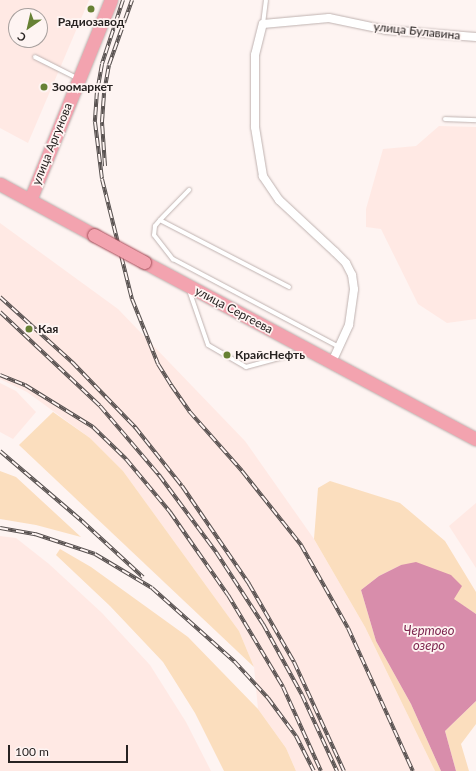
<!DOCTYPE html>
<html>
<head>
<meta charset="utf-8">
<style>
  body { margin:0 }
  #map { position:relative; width:476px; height:771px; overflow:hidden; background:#fef4f2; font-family:Lato,sans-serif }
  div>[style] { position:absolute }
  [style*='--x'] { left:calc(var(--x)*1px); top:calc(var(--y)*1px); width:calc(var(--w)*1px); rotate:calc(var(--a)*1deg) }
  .built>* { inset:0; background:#ffe9e4 }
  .green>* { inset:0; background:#fbdebe }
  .water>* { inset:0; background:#d88dab }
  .roads { filter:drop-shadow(0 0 1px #bfb2b0) drop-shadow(0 0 1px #bfb2b0) }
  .service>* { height:4px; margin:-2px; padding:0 2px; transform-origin:2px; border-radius:2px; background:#fff }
  .minor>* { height:8px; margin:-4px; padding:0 4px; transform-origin:4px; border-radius:4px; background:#fff }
  .primary>* { height:13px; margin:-6.5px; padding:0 6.5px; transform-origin:6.5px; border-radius:6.5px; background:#f3a3af }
  .rail>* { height:4px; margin-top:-2px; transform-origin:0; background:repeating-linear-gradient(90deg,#fef4f2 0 8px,#585150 0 16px); box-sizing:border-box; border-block:1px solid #585150 }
  .bridges { filter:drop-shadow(0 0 1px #a64e5a) drop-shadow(0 0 1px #a64e5a) }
  .primary-bridge>* { height:13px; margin:-6.5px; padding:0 6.5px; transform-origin:6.5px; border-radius:6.5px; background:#f3a3af }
  .dots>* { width:11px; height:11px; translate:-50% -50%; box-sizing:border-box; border:2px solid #fef4f2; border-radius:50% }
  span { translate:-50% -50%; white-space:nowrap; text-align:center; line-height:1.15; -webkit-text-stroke:3.5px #fef4f2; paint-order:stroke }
  .poi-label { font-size:12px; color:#272221; font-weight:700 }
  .left { translate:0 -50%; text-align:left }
  .street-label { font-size:12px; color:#272221 }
  .water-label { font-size:13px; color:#7f2751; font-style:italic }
  .north { position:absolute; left:8px; top:8px; width:40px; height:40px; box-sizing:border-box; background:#fef4f2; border:1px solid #a8a09e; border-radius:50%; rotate:214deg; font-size:11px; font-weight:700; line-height:16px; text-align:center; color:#272221 }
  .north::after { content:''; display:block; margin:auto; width:14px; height:18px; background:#678134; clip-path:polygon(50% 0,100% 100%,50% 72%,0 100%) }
  .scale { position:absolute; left:8px; top:745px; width:120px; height:18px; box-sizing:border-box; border:2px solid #272221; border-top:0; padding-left:5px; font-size:12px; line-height:14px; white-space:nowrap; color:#272221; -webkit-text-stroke:3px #fef4f2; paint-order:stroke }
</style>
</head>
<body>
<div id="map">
  <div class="built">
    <i style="clip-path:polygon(evenodd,0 0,89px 0,28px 143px,0 128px,0 0,16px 16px,40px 16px,40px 40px,16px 40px,16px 16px)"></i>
    <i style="clip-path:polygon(439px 126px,476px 127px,476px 319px,447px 323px,418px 304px,381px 229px,366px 227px,366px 209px,383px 149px,416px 146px)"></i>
    <i style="clip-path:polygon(0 223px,118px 309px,245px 441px,314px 539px,365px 627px,435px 771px,296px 771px,286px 748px,258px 709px,254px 667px,239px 631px,123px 471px,90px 438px,27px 392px,0 379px)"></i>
    <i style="clip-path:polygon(0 383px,16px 391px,36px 412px,13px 439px,0 432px)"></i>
    <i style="clip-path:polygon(476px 503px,476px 568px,449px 526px)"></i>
    <i style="clip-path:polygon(0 536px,16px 538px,49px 564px,102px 613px,150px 665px,186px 722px,211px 771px,0 771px)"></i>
  </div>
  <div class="green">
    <i style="clip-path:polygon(53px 412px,90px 438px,123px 471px,239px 631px,254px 667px,19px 445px)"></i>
    <i style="clip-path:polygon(0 471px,16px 477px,81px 537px,36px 525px,0 519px)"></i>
    <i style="clip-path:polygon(330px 481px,400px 503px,445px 541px,476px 592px,476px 614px,401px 565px,379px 576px,361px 590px,376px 641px,411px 704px,441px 771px,435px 771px,365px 627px,314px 539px,318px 488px)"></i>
    <i style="clip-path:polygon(60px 549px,91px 567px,188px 637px,258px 709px,286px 748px,296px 771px,224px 771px,195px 713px,163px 662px,110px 606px,56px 555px)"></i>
    <i style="clip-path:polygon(476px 701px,476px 724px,461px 744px,469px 771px,456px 771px,445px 731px)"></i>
  </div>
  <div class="water">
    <i style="clip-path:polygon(416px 562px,451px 575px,462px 586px,454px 599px,476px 614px,476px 701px,445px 731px,456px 771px,441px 771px,411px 704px,376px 641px,361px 590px,379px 576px,401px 565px)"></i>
  </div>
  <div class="roads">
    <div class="service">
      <i style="--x:263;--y:24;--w:24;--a:-83"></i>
      <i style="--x:35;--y:57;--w:47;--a:26.6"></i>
      <i style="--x:445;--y:119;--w:31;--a:2"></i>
      <i style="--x:160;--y:220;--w:42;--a:-46"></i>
      <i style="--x:289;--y:287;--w:145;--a:-152.6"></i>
      <i style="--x:160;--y:220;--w:8;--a:130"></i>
      <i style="--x:155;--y:226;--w:9;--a:96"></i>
      <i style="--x:154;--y:235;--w:31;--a:52"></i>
      <i style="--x:173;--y:259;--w:188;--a:27.9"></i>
      <i style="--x:189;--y:290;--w:58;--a:70.9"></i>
      <i style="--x:208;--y:345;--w:44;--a:30.1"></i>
      <i style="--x:246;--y:367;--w:61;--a:-15.2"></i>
    </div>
    <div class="minor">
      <i style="--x:332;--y:362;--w:41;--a:-65.3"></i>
      <i style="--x:349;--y:325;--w:36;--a:-82"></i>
      <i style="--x:354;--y:289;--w:14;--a:-98"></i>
      <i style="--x:352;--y:275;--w:13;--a:-117"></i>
      <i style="--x:346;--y:263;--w:16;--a:-135"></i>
      <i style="--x:335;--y:252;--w:76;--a:-137.1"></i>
      <i style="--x:279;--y:200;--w:29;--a:-124"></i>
      <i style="--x:263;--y:176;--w:50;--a:-99.3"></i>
      <i style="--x:255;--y:127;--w:72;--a:-90"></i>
      <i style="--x:255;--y:55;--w:32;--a:-76"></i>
      <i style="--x:263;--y:24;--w:66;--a:-5.2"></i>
      <i style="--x:329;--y:18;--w:58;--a:11.9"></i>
      <i style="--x:386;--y:30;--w:90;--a:4.4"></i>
    </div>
    <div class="primary">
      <i style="--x:0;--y:184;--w:107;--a:28.5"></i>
      <i style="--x:30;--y:200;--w:216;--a:-68"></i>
      <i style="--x:144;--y:262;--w:376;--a:28.1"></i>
    </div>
  </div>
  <div class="rail">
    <i style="--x:123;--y:0;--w:67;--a:108.2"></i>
    <i style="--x:102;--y:64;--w:27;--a:100"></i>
    <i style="--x:97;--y:91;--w:31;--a:94"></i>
    <i style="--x:95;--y:122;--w:57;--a:83"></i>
    <i style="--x:102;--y:179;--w:124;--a:76"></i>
    <i style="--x:132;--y:299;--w:70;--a:68.2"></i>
    <i style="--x:158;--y:364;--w:25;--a:58"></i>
    <i style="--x:171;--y:385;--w:32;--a:55"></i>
    <i style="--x:189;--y:411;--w:80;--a:48.5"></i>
    <i style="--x:242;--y:471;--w:95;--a:51.4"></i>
    <i style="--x:301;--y:545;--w:95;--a:60.5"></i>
    <i style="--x:348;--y:628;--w:157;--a:65.6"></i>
    <i style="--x:105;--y:166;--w:44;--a:-93.9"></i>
    <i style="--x:102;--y:122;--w:29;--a:-86"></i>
    <i style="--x:104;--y:93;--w:28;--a:-80"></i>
    <i style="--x:109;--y:65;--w:69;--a:-70.5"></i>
    <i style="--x:0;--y:297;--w:97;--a:42.1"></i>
    <i style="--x:72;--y:362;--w:91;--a:45.9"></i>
    <i style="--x:135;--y:427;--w:75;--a:51.5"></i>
    <i style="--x:182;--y:486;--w:119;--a:55.6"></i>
    <i style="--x:249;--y:584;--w:90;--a:60"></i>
    <i style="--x:294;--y:662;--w:120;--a:65.4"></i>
    <i style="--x:0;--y:312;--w:137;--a:43.2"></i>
    <i style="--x:100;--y:406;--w:91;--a:49.5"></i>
    <i style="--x:159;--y:475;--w:96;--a:53.5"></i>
    <i style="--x:216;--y:552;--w:86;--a:56.9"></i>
    <i style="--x:263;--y:624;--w:81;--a:61.2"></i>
    <i style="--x:302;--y:695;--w:84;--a:65.3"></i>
    <i style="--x:0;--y:375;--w:27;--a:22"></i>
    <i style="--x:25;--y:385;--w:80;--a:31.7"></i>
    <i style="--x:93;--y:427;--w:46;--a:44.1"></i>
    <i style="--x:126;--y:459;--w:69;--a:50.3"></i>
    <i style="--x:170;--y:512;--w:101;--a:55.1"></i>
    <i style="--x:228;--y:595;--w:107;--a:59.1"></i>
    <i style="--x:283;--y:687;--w:92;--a:65.7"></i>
    <i style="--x:0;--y:451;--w:108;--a:40.5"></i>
    <i style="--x:82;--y:521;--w:83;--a:42.6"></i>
    <i style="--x:0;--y:528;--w:36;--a:10"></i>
    <i style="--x:35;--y:534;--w:63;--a:18.4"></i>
    <i style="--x:95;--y:554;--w:66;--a:30.8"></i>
    <i style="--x:152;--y:588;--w:110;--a:41.7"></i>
    <i style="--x:234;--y:661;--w:50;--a:47.4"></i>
    <i style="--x:268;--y:698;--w:47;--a:53.6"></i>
    <i style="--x:296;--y:736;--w:39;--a:63"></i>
  </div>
  <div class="bridges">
    <div class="primary-bridge">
      <i style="--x:94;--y:235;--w:57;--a:28.4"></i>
    </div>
  </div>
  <div class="dots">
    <i style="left:91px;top:9px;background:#678134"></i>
    <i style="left:44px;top:87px;background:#678134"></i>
    <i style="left:29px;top:329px;background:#678134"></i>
    <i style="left:227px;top:355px;background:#678134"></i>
  </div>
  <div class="poi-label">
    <span style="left:91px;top:22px">Радиозавод</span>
    <span class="left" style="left:52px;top:87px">Зоомаркет</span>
    <span class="left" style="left:38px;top:329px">Кая</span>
    <span class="left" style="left:235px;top:355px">КрайсНефть</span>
  </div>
  <div class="street-label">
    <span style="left:417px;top:31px;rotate:6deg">улица Булавина</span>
    <span style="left:52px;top:144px;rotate:-68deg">улица Аргунова</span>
    <span style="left:234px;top:310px;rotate:28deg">улица Сергеева</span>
  </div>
  <div class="water-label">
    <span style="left:429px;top:638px">Чертово<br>озеро</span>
  </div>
  <div class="north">С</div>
  <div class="scale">100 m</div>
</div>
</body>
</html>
